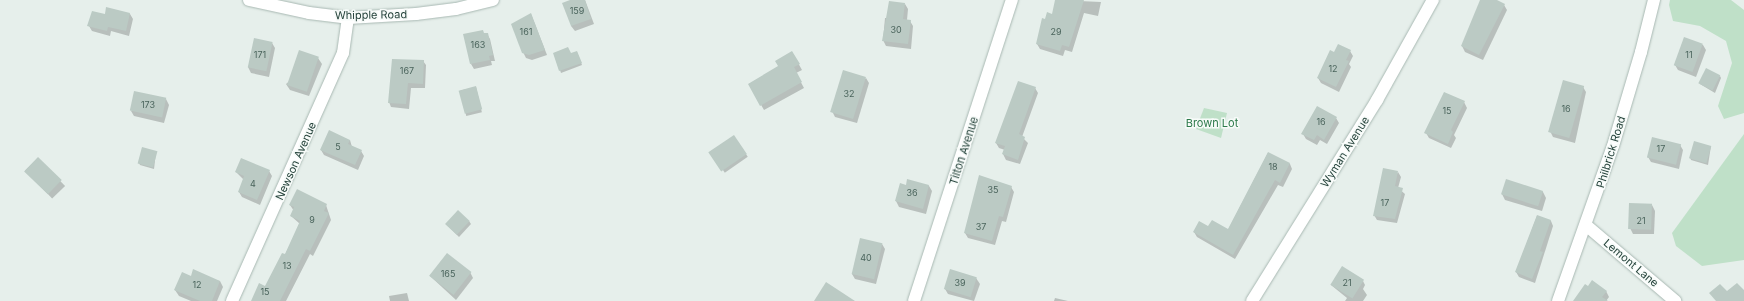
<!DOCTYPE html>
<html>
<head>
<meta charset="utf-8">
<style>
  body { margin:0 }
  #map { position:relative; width:1744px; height:301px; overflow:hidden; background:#e6efeb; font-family:Inter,sans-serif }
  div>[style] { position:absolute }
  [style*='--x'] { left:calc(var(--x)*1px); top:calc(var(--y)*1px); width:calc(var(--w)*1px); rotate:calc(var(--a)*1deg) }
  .green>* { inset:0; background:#bfe0c8 }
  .shadow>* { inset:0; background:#0003; transform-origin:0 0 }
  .building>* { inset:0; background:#bbcac4; transform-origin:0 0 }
  .roads { filter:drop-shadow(0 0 1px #a8b8b2) drop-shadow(0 0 1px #a8b8b2) }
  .street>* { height:12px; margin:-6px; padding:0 6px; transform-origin:6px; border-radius:6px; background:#fff }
  .secondary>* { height:12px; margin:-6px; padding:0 6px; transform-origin:6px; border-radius:6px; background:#fff }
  span { translate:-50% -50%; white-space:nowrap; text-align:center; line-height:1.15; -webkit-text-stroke:3px #f7fbf9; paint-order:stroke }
  .number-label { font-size:9px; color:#4a645c }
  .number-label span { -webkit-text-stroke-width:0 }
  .street-label { font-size:11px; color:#24423a }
  .park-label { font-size:11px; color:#2d7a4b }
</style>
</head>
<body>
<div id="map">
  <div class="green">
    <i style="clip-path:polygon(1670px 0,1731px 0,1744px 10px,1744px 113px,1724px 119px,1718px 106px,1732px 63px,1726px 41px,1700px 26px,1673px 21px,1669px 5px)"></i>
    <i style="clip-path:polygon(1204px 108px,1227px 113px,1221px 138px,1196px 129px)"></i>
    <i style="clip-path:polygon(1744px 134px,1744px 260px,1702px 266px,1676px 246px,1672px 233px)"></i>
  </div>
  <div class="shadow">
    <i style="clip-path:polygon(573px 0,585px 0,594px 24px,575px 31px,571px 26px)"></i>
    <i style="clip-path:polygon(1057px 0,1101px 2px,1098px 16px,1084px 13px,1072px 52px,1065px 50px,1063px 56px,1040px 49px,1037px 44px,1053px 15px)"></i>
    <i style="clip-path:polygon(1481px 0,1495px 0,1504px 5px,1507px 10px,1483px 60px,1465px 52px,1462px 46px)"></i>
    <i style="clip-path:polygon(905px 4px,908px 9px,907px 20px,910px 21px,913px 26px,911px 49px,886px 46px,883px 40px,885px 18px,888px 18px)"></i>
    <i style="clip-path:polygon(107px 8px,130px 14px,133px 19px,129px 36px,111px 31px,110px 36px,92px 31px,89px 26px,105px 16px)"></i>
    <i style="clip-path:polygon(531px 14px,547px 55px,532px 60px,526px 58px,523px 52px)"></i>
    <i style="clip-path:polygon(485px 34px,487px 34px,490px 39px,495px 61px,491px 61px,492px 65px,474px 69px,471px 64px)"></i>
    <i style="clip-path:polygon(1685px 39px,1703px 45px,1706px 50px,1696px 77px,1678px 70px,1675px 65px)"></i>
    <i style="clip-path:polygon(272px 43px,275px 48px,269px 77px,251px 73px,248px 67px)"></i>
    <i style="clip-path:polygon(1350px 51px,1353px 56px,1349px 64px,1351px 67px,1339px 92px,1321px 83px,1318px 78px,1334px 54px)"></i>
    <i style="clip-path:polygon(577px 52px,582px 65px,561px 73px,560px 70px)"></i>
    <i style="clip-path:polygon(792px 52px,802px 70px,796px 73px,804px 88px,764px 110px,749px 84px,780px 66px)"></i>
    <i style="clip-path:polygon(318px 58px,322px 64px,309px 96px,290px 90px,286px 84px)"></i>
    <i style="clip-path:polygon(423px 61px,426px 65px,425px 88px,411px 88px,409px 109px,391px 107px,389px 102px)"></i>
    <i style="clip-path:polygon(1720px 76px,1721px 78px,1715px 93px,1700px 84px)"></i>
    <i style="clip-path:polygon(866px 78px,869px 83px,857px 123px,835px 117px,832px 111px)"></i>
    <i style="left:476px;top:87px;width:26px;height:16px;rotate:77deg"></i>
    <i style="clip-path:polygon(1583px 87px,1586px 92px,1575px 143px,1553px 137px,1550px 131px)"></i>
    <i style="clip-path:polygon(1035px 88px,1038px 93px,1022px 137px,1028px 143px,1020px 164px,1006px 160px,1003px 154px,1005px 150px,999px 148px,996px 143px)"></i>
    <i style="clip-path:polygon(166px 99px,169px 105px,164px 123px,134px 116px,131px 111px)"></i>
    <i style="clip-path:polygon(1464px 102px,1467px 108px,1454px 135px,1456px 138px,1451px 148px,1429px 138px,1426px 133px)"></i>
    <i style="clip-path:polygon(1336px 118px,1339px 123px,1327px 144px,1320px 140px,1317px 145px,1306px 139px,1303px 134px)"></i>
    <i style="left:734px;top:137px;width:24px;height:28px;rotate:55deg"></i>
    <i style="clip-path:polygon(350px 140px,352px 147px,361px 151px,364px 156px,358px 170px,324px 155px,321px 150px)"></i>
    <i style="clip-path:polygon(1680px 145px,1683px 150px,1679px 169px,1651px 162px,1648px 157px)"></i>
    <i style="clip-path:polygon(1711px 146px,1708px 165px,1691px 160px,1690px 157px)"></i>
    <i style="clip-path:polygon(156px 152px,154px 169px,140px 165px,139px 163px)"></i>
    <i style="clip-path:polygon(1268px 153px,1290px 164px,1292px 169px,1283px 187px,1278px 185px,1235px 259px,1197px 237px,1194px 232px,1228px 230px)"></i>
    <i style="left:38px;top:158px;width:39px;height:18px;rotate:46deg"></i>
    <i style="clip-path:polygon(269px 171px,272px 176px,260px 205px,242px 197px,239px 192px,244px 180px,236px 172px)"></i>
    <i style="clip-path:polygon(1398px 172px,1401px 177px,1398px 188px,1405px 194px,1397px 223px,1377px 220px,1374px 215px)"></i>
    <i style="clip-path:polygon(1507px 181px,1543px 192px,1546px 198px,1542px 211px,1505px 200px,1502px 194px)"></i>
    <i style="clip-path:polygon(907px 186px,929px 186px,932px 191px,926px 214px,899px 207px,896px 201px)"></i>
    <i style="clip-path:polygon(1011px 187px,1014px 192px,1006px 222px,1002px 221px,995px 245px,968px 238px,965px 233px)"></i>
    <i style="clip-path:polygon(290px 205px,326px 205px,331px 220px,313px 256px,310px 254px,286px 301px,252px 301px,265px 287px,285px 255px,300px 224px,291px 216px,294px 211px)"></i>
    <i style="clip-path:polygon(1652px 205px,1655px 211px,1654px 234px,1633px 234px,1630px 228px)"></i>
    <i style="clip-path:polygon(1537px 216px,1551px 221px,1553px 226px,1535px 283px,1519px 277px,1516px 272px)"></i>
    <i style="clip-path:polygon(469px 221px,471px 224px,459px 237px,446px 224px)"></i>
    <i style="clip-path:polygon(882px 244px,885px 249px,876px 284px,855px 279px,852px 274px)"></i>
    <i style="clip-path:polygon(470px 272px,473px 278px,456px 300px,430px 276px)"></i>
    <i style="clip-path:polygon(191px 277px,220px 281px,223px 287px,217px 301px,191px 301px,179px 296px,175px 290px)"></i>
    <i style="clip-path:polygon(976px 278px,980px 284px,974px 301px,948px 294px,945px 289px)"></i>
    <i style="clip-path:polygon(1363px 281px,1365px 285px,1363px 289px,1367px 295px,1363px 301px,1345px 301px,1347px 298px,1331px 285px)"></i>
    <i style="clip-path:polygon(1606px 291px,1609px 297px,1606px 301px,1577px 301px)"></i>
    <i style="clip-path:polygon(407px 293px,409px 301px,390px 301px,389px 296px)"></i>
    <i style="clip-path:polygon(1055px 298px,1068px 301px,1054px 301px)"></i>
  </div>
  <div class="building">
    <i style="clip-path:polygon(570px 0,585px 0,591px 19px,571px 26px,562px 3px)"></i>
    <i style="clip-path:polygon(1055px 0,1084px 0,1069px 47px,1062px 45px,1060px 51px,1036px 44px,1042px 18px,1045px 19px,1047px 12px,1052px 14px)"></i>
    <i style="clip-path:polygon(1480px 0,1497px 0,1505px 4px,1479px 55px,1461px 46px)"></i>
    <i style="clip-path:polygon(889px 1px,905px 3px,903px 19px,911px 20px,908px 44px,882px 41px)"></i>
    <i style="clip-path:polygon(106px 7px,130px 13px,126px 31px,108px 27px,107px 31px,87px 26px,92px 11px,105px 14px)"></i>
    <i style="clip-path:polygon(531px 13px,545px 50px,529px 55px,522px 53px,511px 24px)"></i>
    <i style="clip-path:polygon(483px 30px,484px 33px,488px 33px,493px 55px,489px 56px,490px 60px,470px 64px,463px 34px)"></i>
    <i style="left:1684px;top:37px;width:20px;height:30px;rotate:20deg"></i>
    <i style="left:254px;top:38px;width:19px;height:30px;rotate:12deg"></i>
    <i style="clip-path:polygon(1338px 44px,1351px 50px,1346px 60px,1349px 61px,1336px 87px,1317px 78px,1330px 50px,1334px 52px)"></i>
    <i style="clip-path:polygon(568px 47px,571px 53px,577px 51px,582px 63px,559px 71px,553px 53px)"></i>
    <i style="left:299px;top:50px;width:21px;height:37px;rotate:19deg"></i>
    <i style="clip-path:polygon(792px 51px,800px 64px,794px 67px,802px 82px,760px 106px,748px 84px,778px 66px,775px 61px)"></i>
    <i style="clip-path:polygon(392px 59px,424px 60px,423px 84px,408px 83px,406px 104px,388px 103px)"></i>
    <i style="left:1706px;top:68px;width:16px;height:17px;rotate:27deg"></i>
    <i style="left:843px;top:70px;width:24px;height:44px;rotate:17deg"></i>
    <i style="left:1563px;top:80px;width:22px;height:54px;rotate:16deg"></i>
    <i style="clip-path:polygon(1018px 81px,1036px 87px,1019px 134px,1025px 137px,1018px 160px,1002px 154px,1005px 146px,995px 143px)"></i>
    <i style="left:476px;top:86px;width:24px;height:18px;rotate:75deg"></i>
    <i style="left:134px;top:91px;width:33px;height:20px;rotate:12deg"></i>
    <i style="clip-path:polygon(1444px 92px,1465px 101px,1451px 130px,1453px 132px,1448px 144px,1424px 133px)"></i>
    <i style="clip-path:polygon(1317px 106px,1337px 117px,1324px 140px,1317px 135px,1314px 140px,1301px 134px)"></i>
    <i style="clip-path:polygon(329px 130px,350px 140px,348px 144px,362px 150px,355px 165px,320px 150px)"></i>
    <i style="left:734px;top:135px;width:23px;height:31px;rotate:56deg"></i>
    <i style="left:1652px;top:137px;width:30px;height:21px;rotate:14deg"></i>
    <i style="left:1694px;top:141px;width:18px;height:18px;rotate:16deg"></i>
    <i style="left:142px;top:147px;width:16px;height:17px;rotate:15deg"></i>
    <i style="clip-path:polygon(1268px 152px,1290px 163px,1280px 183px,1275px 180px,1233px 255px,1193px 232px,1199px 221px,1208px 226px,1212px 220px,1228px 229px)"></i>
    <i style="left:38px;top:157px;width:33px;height:20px;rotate:44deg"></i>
    <i style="clip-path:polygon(241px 158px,270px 170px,257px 200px,238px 192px,244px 176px,235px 172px)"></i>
    <i style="clip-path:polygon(1383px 168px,1398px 171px,1395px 186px,1403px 188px,1395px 219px,1373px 216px)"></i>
    <i style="clip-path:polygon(979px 175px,1012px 186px,1003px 217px,999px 216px,992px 241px,964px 233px)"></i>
    <i style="clip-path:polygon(907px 179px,929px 185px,923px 209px,895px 201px,900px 183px,906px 185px)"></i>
    <i style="left:1506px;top:179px;width:39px;height:16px;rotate:18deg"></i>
    <i style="clip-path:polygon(297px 189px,327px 204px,324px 211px,329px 213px,310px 251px,306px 249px,280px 301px,251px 301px,259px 283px,265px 286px,282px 253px,285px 254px,300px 221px,290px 216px,294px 207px,289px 205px)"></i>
    <i style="left:1629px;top:203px;width:23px;height:26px;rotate:2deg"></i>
    <i style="left:458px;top:210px;width:16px;height:19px;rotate:43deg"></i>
    <i style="clip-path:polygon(1537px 215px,1551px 220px,1540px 251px,1543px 252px,1532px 279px,1515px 272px)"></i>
    <i style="left:860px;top:238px;width:23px;height:37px;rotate:13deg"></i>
    <i style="left:447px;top:253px;width:31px;height:29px;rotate:38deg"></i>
    <i style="left:1342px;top:266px;width:26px;height:22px;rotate:32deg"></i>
    <i style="clip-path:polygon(193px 269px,220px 281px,212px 301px,200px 301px,174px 290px,182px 272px,191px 276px)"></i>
    <i style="left:950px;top:269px;width:28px;height:21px;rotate:17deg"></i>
    <i style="clip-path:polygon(1592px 280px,1607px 291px,1602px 297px,1608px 301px,1573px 301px,1585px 284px,1588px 286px)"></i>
    <i style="clip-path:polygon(826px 282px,855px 301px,814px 301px)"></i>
    <i style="clip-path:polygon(1737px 283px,1744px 290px,1744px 301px,1716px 301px,1709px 293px,1720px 284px,1727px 291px)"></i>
  </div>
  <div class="roads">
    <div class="street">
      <i style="--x:1587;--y:226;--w:116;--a:40.4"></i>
      <i style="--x:232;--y:301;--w:272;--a:-65.9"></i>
      <i style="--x:343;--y:53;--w:35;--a:-82"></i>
      <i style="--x:914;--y:301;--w:317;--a:-72"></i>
      <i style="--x:1252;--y:301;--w:237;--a:-58.1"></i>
      <i style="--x:1377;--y:100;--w:115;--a:-60.8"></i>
      <i style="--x:1558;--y:301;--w:164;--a:-70.5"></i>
      <i style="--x:1613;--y:146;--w:98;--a:-73.4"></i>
      <i style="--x:1641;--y:52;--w:54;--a:-76"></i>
    </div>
    <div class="secondary">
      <i style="--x:249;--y:0;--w:61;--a:12.2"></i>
      <i style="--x:309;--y:13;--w:39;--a:7"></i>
      <i style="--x:348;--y:18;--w:68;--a:-3.4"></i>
      <i style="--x:416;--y:14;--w:40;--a:-7.1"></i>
      <i style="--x:456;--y:9;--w:38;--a:-14"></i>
    </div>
  </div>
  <div class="number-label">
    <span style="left:577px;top:11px">159</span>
    <span style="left:896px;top:30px">30</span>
    <span style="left:526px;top:32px">161</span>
    <span style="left:1056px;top:32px">29</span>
    <span style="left:478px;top:45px">163</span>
    <span style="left:260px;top:55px">171</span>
    <span style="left:1689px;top:55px">11</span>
    <span style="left:1333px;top:69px">12</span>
    <span style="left:407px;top:71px">167</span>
    <span style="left:849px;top:94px">32</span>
    <span style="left:148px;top:105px">173</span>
    <span style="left:1566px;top:109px">16</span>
    <span style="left:1447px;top:111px">15</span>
    <span style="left:1321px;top:122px">16</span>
    <span style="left:338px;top:147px">5</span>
    <span style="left:1661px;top:149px">17</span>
    <span style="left:1273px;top:167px">18</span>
    <span style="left:253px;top:184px">4</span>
    <span style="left:993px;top:190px">35</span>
    <span style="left:912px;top:193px">36</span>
    <span style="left:1385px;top:203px">17</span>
    <span style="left:312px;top:220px">9</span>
    <span style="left:1641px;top:221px">21</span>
    <span style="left:981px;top:227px">37</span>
    <span style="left:866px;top:258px">40</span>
    <span style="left:287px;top:266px">13</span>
    <span style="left:448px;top:274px">165</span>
    <span style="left:960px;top:283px">39</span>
    <span style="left:1347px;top:283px">21</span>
    <span style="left:197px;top:285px">12</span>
    <span style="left:265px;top:292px">15</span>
  </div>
  <div class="street-label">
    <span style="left:371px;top:15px;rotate:-1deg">Whipple Road</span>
    <span style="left:964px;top:151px;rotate:-72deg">Tilton Avenue</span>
    <span style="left:1345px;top:152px;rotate:-58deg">Wyman Avenue</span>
    <span style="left:1611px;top:152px;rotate:-73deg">Philbrick Road</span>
    <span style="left:296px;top:161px;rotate:-66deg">Newson Avenue</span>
    <span style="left:1631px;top:263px;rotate:40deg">Lemont Lane</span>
  </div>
  <div class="park-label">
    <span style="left:1212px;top:123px">Brown Lot</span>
  </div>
</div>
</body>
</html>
